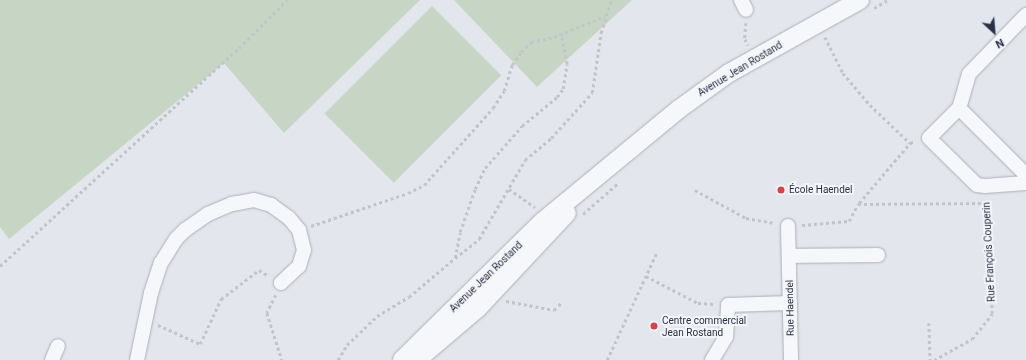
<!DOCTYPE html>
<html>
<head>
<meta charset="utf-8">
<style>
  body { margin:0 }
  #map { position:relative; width:1026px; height:360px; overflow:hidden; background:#e3e6ec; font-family:Roboto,sans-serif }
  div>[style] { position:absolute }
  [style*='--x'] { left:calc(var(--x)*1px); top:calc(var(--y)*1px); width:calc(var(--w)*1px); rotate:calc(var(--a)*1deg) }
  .green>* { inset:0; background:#c7d6c4; transform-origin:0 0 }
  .path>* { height:2.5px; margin-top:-1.25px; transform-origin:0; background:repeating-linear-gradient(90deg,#c1c4cb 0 3px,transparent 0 6px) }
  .roads { filter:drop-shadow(0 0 1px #abb0ba) drop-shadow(0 0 1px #abb0ba) }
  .minor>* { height:14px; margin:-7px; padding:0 7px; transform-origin:7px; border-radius:7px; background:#f6f7fa }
  .tertiary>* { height:18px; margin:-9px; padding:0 9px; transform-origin:9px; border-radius:9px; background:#f6f7fa }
  .dots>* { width:11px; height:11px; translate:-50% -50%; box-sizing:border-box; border:2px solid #f3f5f9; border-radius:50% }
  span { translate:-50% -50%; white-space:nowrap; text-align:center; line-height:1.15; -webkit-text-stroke:4px #f3f5f9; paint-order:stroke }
  .street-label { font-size:10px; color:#293146 }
  .poi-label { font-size:10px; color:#293146 }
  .left { translate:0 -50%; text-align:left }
  .north { position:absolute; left:974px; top:12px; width:40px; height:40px; -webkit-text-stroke:3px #f3f5f9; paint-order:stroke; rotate:154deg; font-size:11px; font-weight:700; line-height:16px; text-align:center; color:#293146 }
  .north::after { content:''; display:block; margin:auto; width:14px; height:18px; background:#293146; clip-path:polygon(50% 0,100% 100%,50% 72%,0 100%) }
</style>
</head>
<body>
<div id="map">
  <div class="green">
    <i style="clip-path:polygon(0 0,420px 0,284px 133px,224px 63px,9px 239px,0 227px)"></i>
    <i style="clip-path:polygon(454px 0,632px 0,537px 87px)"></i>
    <i style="left:432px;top:6px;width:98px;height:152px;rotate:45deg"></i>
  </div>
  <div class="path">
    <i style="--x:874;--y:8;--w:16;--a:-30"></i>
    <i style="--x:746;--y:23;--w:16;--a:94"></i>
    <i style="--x:745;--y:39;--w:7;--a:63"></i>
    <i style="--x:825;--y:37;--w:40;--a:63.4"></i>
    <i style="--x:843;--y:73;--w:42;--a:49.8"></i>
    <i style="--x:870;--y:105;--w:55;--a:43.5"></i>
    <i style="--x:509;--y:189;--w:32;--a:35"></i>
    <i style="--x:695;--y:190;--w:58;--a:28.8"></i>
    <i style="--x:746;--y:218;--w:29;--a:10"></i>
    <i style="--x:859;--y:203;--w:79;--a:-49.6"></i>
    <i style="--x:910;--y:143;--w:6;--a:-18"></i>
    <i style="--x:583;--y:214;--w:47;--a:-41.5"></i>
    <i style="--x:802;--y:225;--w:47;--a:-4.9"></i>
    <i style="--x:849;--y:221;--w:19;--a:-62"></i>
    <i style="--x:858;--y:204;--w:128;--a:-0.4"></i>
    <i style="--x:311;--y:226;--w:102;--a:-18.8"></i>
    <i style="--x:408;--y:193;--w:18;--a:-27"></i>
    <i style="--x:424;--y:185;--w:103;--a:-48.1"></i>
    <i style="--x:493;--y:108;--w:20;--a:-57"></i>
    <i style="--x:504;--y:91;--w:27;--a:-73"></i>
    <i style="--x:512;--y:65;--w:16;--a:-55"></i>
    <i style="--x:521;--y:52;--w:14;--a:-45"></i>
    <i style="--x:531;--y:42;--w:24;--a:-12"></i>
    <i style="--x:554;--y:37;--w:55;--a:-22.4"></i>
    <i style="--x:455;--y:258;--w:31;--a:-38"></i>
    <i style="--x:479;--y:239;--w:91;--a:-59.8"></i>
    <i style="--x:525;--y:160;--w:34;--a:-40"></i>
    <i style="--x:551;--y:138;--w:61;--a:-47.7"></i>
    <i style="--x:592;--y:93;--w:61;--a:-81.5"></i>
    <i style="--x:601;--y:33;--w:34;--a:-73"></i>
    <i style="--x:0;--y:266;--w:323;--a:-42.4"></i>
    <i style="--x:239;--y:48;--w:68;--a:-45"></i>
    <i style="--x:646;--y:276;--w:59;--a:27.4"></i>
    <i style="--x:698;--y:303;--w:17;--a:3"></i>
    <i style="--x:276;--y:295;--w:20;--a:117"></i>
    <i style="--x:267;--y:313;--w:49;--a:72.3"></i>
    <i style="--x:506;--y:301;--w:49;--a:10.6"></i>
    <i style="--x:554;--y:310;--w:10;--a:-45"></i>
    <i style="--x:929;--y:323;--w:37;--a:88"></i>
    <i style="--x:158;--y:325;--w:46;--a:24.3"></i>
    <i style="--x:200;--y:344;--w:50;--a:-65"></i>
    <i style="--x:221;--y:299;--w:48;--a:-37.3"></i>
    <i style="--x:259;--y:270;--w:12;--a:31"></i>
    <i style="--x:338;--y:360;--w:17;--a:-59"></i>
    <i style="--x:347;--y:345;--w:42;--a:-44"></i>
    <i style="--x:377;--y:316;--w:37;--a:-31"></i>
    <i style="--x:409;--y:297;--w:60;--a:-40.3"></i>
    <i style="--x:455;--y:258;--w:26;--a:-79"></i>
    <i style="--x:460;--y:232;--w:46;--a:-70.8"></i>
    <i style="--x:475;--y:189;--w:23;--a:-65"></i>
    <i style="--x:485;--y:168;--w:56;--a:-48.6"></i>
    <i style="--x:522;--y:126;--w:45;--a:-39.6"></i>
    <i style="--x:557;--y:97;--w:10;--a:-53"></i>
    <i style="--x:563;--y:89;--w:25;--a:-81"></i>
    <i style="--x:567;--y:64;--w:31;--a:-101"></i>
    <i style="--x:607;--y:360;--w:119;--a:-65.2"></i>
    <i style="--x:934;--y:360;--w:43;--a:-28.9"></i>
    <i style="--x:972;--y:339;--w:32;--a:-51"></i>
    <i style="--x:992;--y:314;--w:111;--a:-93.1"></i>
  </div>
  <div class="roads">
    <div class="minor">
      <i style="--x:741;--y:0;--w:11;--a:63"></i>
      <i style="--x:1026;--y:15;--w:82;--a:134"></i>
      <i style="--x:969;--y:74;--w:35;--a:106"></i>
      <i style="--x:959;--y:108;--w:42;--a:135"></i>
      <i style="--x:929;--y:138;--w:67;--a:44.4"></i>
      <i style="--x:977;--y:185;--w:8;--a:7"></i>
      <i style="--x:985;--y:186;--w:41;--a:-4.2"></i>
      <i style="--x:959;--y:108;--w:95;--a:45"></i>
      <i style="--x:788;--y:226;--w:134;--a:88.7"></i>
      <i style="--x:789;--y:256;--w:89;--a:-0.6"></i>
      <i style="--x:52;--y:360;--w:15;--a:-67"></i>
      <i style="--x:137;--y:360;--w:68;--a:-78.2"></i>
      <i style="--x:151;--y:293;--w:32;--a:-72"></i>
      <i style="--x:161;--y:263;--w:28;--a:-58"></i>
      <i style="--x:176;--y:239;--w:13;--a:-45"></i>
      <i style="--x:185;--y:230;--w:28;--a:-35"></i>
      <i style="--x:208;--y:214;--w:26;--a:-23"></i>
      <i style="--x:232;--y:204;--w:22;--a:-10"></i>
      <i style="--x:254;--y:200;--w:18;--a:16"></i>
      <i style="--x:271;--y:205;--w:22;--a:36"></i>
      <i style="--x:289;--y:218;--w:16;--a:50"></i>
      <i style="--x:299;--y:230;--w:21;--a:76"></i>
      <i style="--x:304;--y:250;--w:17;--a:107"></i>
      <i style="--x:299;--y:266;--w:25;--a:137"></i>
      <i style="--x:712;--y:360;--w:27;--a:-59"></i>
      <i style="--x:726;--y:337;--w:32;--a:-86"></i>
      <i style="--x:728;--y:305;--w:62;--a:-1.8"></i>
    </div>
    <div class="tertiary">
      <i style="--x:402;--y:360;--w:197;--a:-44.6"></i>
      <i style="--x:542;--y:222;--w:178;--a:-39.5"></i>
      <i style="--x:679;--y:109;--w:62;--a:-35.8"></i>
      <i style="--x:729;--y:73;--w:150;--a:-29.1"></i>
      <i style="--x:417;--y:360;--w:80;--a:-40.4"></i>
      <i style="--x:478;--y:308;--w:130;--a:-46.9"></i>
    </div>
  </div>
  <div class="dots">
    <i style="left:781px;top:190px;background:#d74249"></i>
    <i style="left:654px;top:326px;background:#d74249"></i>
  </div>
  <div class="street-label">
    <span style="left:740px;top:69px;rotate:-31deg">Avenue Jean Rostand</span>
    <span style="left:989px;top:252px;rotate:-93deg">Rue François Couperin</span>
    <span style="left:486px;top:277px;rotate:-44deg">Avenue Jean Rostand</span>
    <span style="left:790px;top:308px;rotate:-91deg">Rue Haendel</span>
  </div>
  <div class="poi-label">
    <span class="left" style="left:789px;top:190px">École Haendel</span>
    <span class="left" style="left:662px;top:326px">Centre commercial<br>Jean Rostand</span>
  </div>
  <div class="north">N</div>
</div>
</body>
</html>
